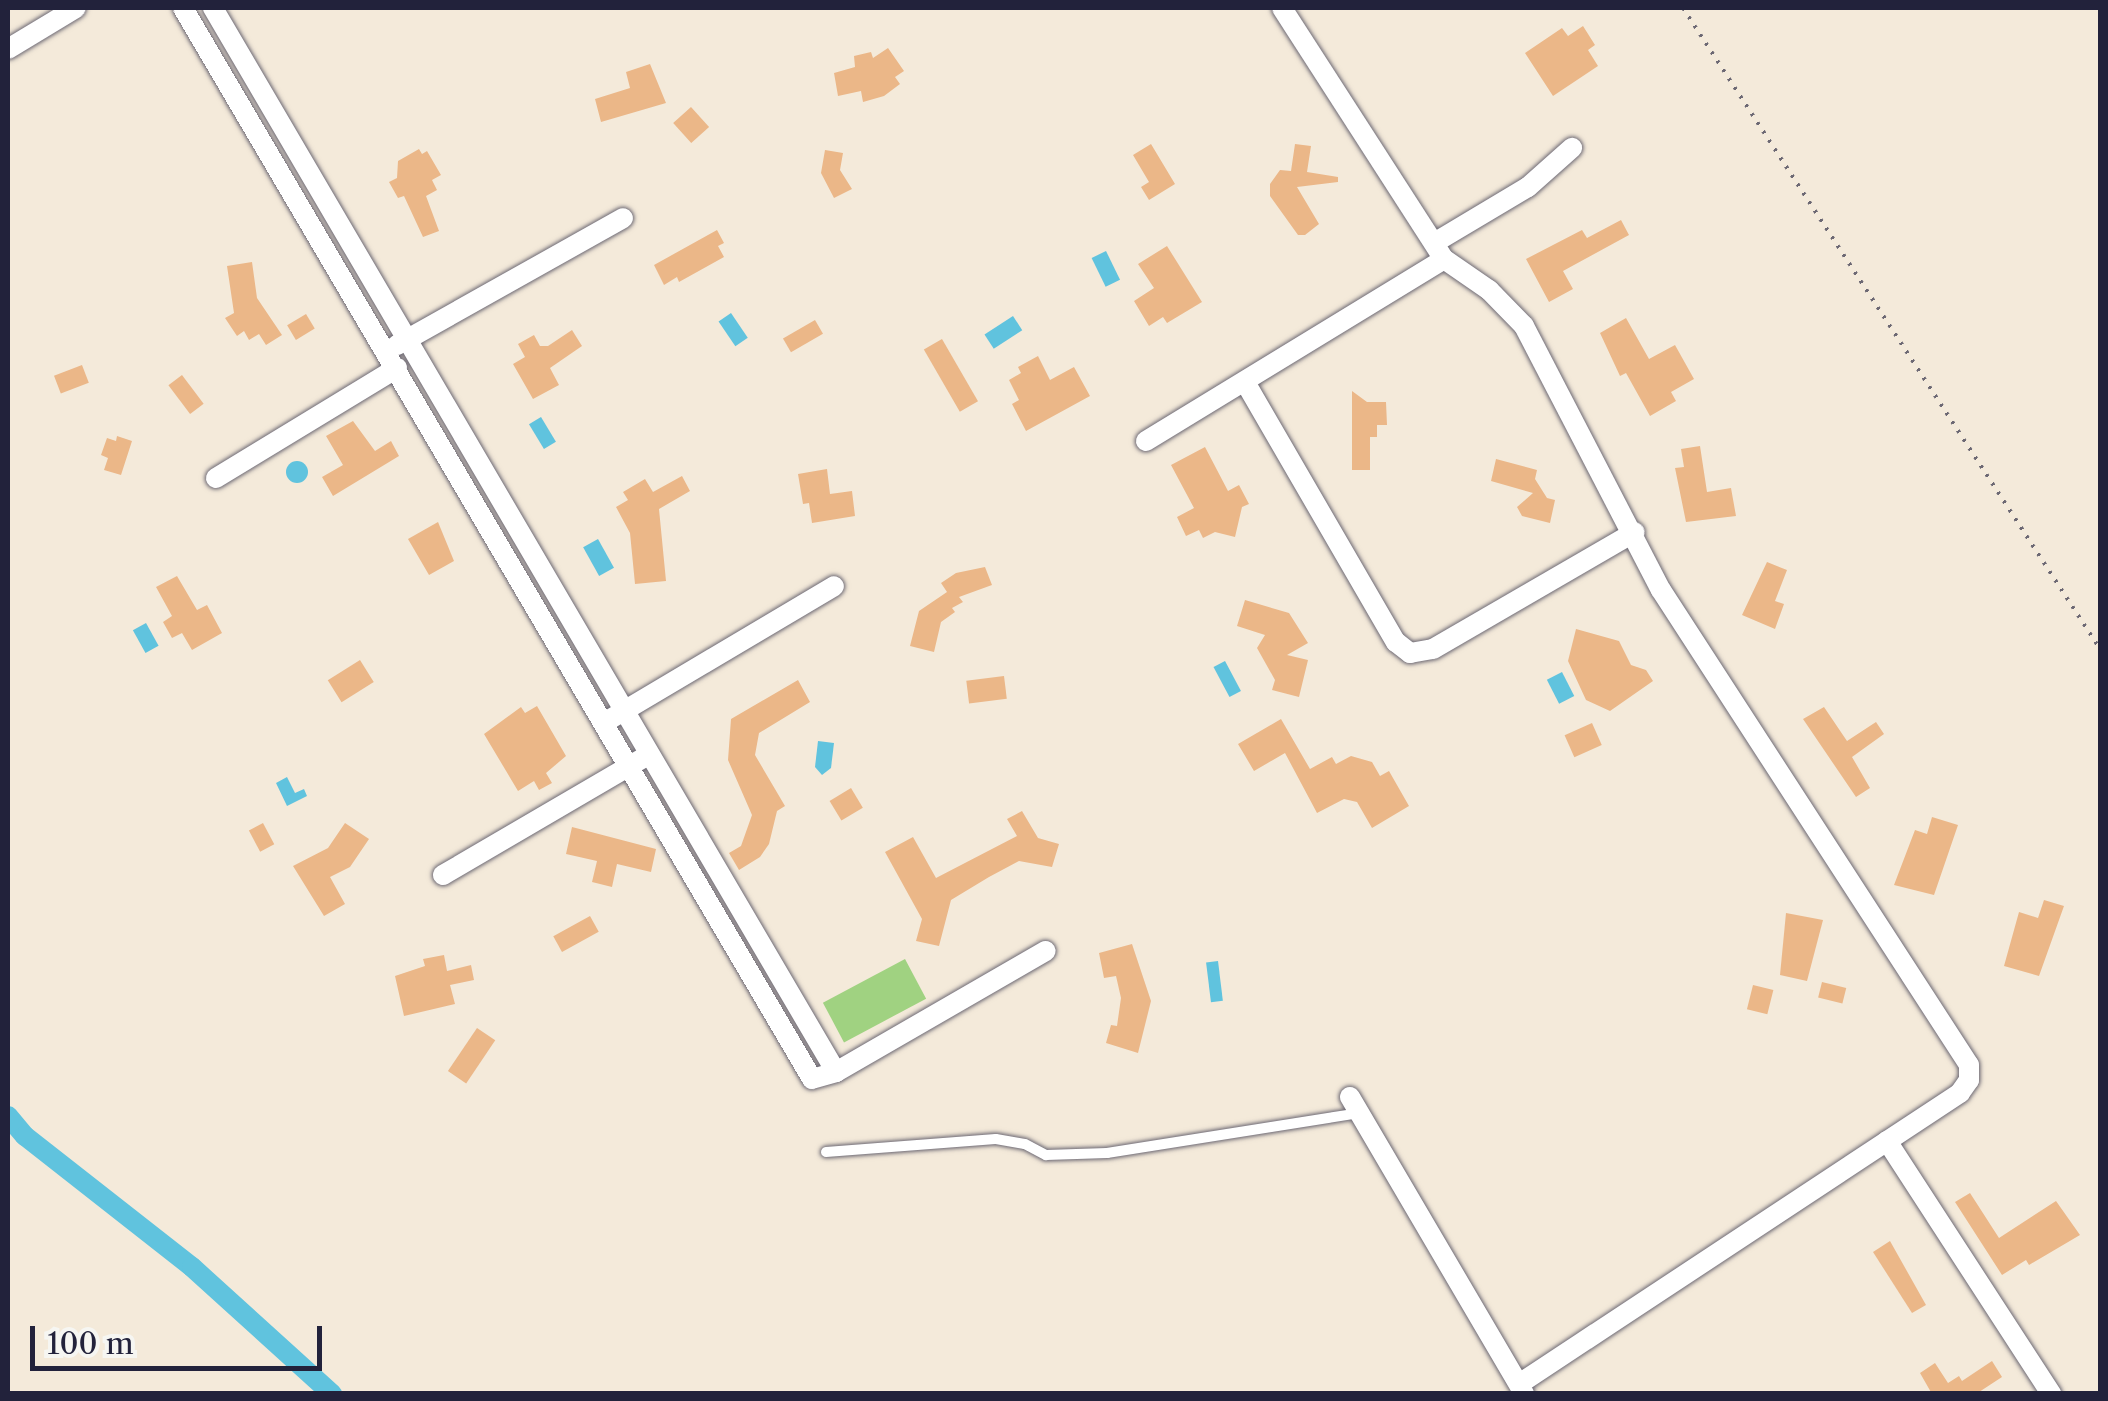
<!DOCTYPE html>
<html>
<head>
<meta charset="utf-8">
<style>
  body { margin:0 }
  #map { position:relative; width:2108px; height:1401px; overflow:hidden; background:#f4eada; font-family:"Libre Caslon Text",serif }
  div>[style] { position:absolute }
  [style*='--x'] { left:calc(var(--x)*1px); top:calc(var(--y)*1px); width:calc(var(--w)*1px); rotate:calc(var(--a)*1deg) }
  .green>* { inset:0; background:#a0d281; transform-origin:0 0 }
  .water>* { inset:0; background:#60c3de; transform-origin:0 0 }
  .round { border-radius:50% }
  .canal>* { height:20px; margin:-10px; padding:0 10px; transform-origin:10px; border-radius:10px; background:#60c3de }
  .building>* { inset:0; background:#ebb788; transform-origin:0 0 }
  .path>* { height:4px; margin-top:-2px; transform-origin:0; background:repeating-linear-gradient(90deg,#6c6873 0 2.5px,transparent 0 10.5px) }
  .roads { filter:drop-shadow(0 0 2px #6c6873) drop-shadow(0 0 2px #6c6873) }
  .service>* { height:10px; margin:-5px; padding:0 5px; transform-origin:5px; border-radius:5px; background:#fff }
  .minor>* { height:20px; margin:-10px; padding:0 10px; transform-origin:10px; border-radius:10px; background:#fff }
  span { translate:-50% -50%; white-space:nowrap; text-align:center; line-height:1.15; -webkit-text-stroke:8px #f6f6f2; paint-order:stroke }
  .frame { position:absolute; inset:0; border:10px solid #22223b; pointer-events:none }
  .scale { position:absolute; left:30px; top:1326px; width:292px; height:45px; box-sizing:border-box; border:5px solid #22223b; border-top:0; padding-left:12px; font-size:30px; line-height:35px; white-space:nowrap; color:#22223b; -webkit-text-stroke:8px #f6f6f2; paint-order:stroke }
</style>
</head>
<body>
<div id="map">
  <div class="green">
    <i style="left:905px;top:959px;width:45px;height:93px;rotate:62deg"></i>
  </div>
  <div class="water">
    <i style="left:1106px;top:251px;width:32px;height:16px;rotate:64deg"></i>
    <i style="left:731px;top:313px;width:30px;height:15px;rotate:56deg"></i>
    <i style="left:1013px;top:316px;width:17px;height:34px;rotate:57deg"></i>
    <i style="left:541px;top:417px;width:29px;height:14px;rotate:59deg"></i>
    <i class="round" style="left:286px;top:461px;width:22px;height:22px"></i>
    <i style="left:598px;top:539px;width:33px;height:17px;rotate:61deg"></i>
    <i style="left:146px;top:623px;width:26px;height:15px;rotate:61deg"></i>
    <i style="left:1225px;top:661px;width:34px;height:13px;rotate:62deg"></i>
    <i style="left:1562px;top:672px;width:27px;height:17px;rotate:63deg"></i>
    <i style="clip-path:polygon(818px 741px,834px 743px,831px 768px,822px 775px,815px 767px)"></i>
    <i style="clip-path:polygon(287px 777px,295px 793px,304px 789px,307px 796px,287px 806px,276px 783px)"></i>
    <i style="left:1218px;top:961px;width:40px;height:12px;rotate:83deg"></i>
  </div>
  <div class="canal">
    <i style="--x:8;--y:1116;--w:26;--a:50"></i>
    <i style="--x:25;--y:1136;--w:212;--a:38.1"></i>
    <i style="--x:192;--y:1267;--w:189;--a:42.2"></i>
  </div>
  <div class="building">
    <i style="clip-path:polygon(1583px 26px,1595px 45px,1588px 50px,1598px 66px,1553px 96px,1525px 53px,1562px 28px,1568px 36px)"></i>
    <i style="clip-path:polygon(888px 48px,904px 71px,895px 77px,900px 84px,884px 96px,863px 102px,861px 91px,838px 96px,834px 73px,855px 67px,854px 56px,871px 52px,873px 58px)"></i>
    <i style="clip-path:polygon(650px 64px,666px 103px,601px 122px,595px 99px,630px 88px,626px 72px)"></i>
    <i style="left:691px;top:107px;width:27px;height:24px;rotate:48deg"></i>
    <i style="clip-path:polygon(1151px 144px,1175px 184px,1149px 200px,1141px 187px,1149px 182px,1133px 155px)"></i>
    <i style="clip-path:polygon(1295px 144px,1311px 146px,1307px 172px,1338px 177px,1338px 182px,1297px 187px,1319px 224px,1305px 235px,1298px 235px,1270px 196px,1270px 184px,1280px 170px,1291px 171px)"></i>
    <i style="clip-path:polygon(419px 149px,422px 154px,427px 151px,441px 175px,432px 180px,437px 190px,426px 196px,439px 231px,423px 237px,404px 196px,398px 198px,389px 182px,397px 178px,398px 161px)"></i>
    <i style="clip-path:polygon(825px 150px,843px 153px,840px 170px,852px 189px,834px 198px,821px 173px)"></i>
    <i style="clip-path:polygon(1621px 220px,1629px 235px,1563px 271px,1573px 289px,1549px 302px,1526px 259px,1582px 230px,1587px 238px)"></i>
    <i style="clip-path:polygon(717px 230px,724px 243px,718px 246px,724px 257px,679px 282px,677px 277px,664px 285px,654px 265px)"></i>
    <i style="clip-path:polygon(1167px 246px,1202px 302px,1167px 323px,1163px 317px,1149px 326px,1134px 301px,1154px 288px,1138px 264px)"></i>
    <i style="clip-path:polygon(252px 262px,257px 298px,282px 335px,266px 345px,259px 334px,249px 340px,244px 331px,237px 336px,225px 318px,234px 313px,227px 266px)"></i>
    <i style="left:306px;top:314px;width:17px;height:22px;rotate:59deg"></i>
    <i style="clip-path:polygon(1626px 318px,1649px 359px,1675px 345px,1694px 379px,1671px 392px,1676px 401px,1650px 416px,1626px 373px,1620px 376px,1600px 333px)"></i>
    <i style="left:815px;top:320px;width:16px;height:37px;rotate:60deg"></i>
    <i style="clip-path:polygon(572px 330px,582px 346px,550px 368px,559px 385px,533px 399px,513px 364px,525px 357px,518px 344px,534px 335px,540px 346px,548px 346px)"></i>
    <i style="left:942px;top:339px;width:72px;height:21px;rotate:60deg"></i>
    <i style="clip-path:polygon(1038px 356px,1050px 380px,1074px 367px,1090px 396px,1026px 431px,1012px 404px,1019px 400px,1009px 380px,1021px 373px,1018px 367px)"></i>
    <i style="left:82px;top:365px;width:19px;height:30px;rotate:69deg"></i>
    <i style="left:182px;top:375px;width:36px;height:17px;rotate:53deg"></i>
    <i style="clip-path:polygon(1352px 391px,1367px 402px,1386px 402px,1387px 425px,1377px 425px,1377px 437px,1370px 437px,1370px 470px,1352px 470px)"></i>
    <i style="clip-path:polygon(353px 421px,375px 451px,391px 441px,399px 456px,333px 496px,322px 477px,343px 465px,326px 436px)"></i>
    <i style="clip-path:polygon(117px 436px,132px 441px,121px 475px,104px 470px,108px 458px,101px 455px,107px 438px,116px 441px)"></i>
    <i style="clip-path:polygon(1700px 446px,1707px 492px,1731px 488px,1736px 516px,1686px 522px,1675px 468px,1684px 467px,1681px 449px)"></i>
    <i style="clip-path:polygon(1205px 447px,1228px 491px,1239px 485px,1249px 504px,1242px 507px,1235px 537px,1215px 532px,1203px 538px,1199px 530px,1186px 536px,1177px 517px,1194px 508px,1171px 465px)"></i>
    <i style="clip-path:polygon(1496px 459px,1537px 470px,1535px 479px,1547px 498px,1555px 500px,1550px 523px,1522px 516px,1517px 507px,1533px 493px,1491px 481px)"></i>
    <i style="clip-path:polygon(827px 469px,830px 494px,852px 491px,855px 516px,812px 523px,809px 503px,803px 504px,798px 474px)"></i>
    <i style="clip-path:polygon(682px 476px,690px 491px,659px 509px,666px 581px,635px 584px,630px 533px,616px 507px,628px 500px,623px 492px,645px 479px,653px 492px)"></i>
    <i style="clip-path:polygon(438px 522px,454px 561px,429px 575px,408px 539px)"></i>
    <i style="clip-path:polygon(1767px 562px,1787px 570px,1775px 601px,1784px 604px,1775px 629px,1742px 615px)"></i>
    <i style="clip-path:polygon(985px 567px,992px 585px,959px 597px,963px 602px,952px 608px,955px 612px,941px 622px,934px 652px,910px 646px,919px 611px,947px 592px,941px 583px,956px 573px)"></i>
    <i style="clip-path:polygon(177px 576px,197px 610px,207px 605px,222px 633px,192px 650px,182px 633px,172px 638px,163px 622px,172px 616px,156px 587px)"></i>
    <i style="clip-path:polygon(1245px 600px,1289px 613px,1308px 643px,1287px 655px,1308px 660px,1299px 697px,1272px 690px,1275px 680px,1257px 648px,1265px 635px,1237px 626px)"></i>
    <i style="clip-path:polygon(1576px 629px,1619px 641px,1631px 665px,1646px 670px,1653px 681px,1610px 711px,1586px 700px,1568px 661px)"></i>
    <i style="left:360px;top:660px;width:26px;height:38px;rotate:58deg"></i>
    <i style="left:1004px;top:676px;width:23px;height:38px;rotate:83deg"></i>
    <i style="clip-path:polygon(798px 680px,810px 702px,759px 733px,755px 755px,785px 806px,777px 811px,769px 844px,760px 857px,739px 870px,729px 853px,741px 846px,752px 815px,728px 760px,731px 719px)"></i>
    <i style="clip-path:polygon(537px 706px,566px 756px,546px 773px,552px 783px,539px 790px,534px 781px,518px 791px,484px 734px,521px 707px,525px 713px)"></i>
    <i style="clip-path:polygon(1824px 707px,1847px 741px,1876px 722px,1884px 734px,1852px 757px,1870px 788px,1856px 797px,1803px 719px)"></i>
    <i style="clip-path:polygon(1281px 719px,1310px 769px,1332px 757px,1336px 764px,1351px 756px,1372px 762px,1380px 776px,1389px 771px,1409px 806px,1372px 828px,1357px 802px,1344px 799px,1317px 813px,1285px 753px,1254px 771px,1238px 744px)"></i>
    <i style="left:1592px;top:723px;width:24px;height:30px;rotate:66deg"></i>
    <i style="left:851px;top:788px;width:23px;height:25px;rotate:59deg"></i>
    <i style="clip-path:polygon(1022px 811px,1038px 838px,1059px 844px,1052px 867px,1019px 861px,989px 877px,951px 900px,939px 946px,916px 941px,922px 919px,885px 852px,913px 837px,936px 878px,1017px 836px,1007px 819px)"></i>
    <i style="clip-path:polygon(1932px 817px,1958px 825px,1934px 895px,1894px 885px,1915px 830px,1927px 834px)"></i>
    <i style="left:263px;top:823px;width:24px;height:16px;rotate:62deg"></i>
    <i style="clip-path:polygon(345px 823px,369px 839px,350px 867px,330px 877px,345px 904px,324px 916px,293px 866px,328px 848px)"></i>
    <i style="clip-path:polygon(572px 827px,656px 849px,651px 872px,617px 864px,612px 887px,592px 882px,597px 861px,566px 854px)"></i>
    <i style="clip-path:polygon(2044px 900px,2064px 906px,2039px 976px,2004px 966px,2019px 912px,2038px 918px)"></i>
    <i style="clip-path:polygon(1786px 913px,1823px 920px,1807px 981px,1780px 975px)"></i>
    <i style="left:590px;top:916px;width:18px;height:42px;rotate:61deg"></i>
    <i style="clip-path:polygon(1132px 944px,1151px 1001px,1138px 1053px,1106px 1043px,1111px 1025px,1117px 1026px,1121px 998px,1116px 976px,1104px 978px,1099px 953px)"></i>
    <i style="clip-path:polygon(444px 955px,447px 971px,471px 965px,474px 980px,450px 985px,455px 1004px,404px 1016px,395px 976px,425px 966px,423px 959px)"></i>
    <i style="left:1822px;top:982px;width:25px;height:16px;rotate:14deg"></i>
    <i style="left:1753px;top:985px;width:21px;height:25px;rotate:14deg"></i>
    <i style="left:477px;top:1028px;width:22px;height:52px;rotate:34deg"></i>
    <i style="clip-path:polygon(1970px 1193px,1999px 1238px,2056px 1201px,2080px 1235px,2029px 1265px,2026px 1260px,2002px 1275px,1955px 1202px)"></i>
    <i style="clip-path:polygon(1890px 1241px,1926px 1305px,1912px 1313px,1873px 1252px)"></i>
    <i style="clip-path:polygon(1992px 1361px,2002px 1377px,1976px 1394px,1932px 1394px,1920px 1373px,1935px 1363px,1948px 1383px,1959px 1376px,1962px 1381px)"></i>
  </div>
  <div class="path">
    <i style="--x:1683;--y:8;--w:765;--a:56.95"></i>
  </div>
  <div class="roads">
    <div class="service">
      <i style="--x:826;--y:1152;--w:170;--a:-4.4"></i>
      <i style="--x:996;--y:1139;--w:29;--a:10"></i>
      <i style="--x:1025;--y:1144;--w:24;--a:28"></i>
      <i style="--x:1046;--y:1155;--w:61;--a:-1.9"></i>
      <i style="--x:1107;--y:1153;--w:255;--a:-9"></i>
    </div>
    <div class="minor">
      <i style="--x:183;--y:8;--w:1242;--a:59.57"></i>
      <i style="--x:812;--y:1079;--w:25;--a:-16"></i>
      <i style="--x:836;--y:1072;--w:242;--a:-30"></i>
      <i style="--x:213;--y:8;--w:1233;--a:59.65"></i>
      <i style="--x:1282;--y:8;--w:299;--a:57.2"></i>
      <i style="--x:1444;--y:259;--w:55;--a:34.6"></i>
      <i style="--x:1489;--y:290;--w:50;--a:45.8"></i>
      <i style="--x:1524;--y:326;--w:297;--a:62.6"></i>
      <i style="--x:1661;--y:590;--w:566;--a:57.04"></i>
      <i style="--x:1969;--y:1065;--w:15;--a:90"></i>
      <i style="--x:1969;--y:1080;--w:16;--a:125"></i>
      <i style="--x:1960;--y:1093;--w:528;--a:146.58"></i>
      <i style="--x:8;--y:49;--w:79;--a:-31.1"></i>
      <i style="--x:1434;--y:243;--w:109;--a:-30.8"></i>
      <i style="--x:1528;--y:187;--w:59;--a:-41.6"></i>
      <i style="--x:397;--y:345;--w:259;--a:-29.3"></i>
      <i style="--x:1245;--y:382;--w:301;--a:59.9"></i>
      <i style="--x:1396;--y:642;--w:18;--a:38"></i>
      <i style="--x:1410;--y:653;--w:23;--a:-10"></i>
      <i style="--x:1433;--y:649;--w:233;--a:-30.1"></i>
      <i style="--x:1146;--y:441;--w:349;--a:-31.4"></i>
      <i style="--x:216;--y:478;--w:212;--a:-31.3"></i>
      <i style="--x:612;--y:718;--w:258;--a:-30.7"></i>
      <i style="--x:443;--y:875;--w:232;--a:-30.3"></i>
      <i style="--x:1350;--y:1097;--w:344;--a:59.6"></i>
      <i style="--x:1887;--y:1141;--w:302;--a:57"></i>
    </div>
  </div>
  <div class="frame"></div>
  <div class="scale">100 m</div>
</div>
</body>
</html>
